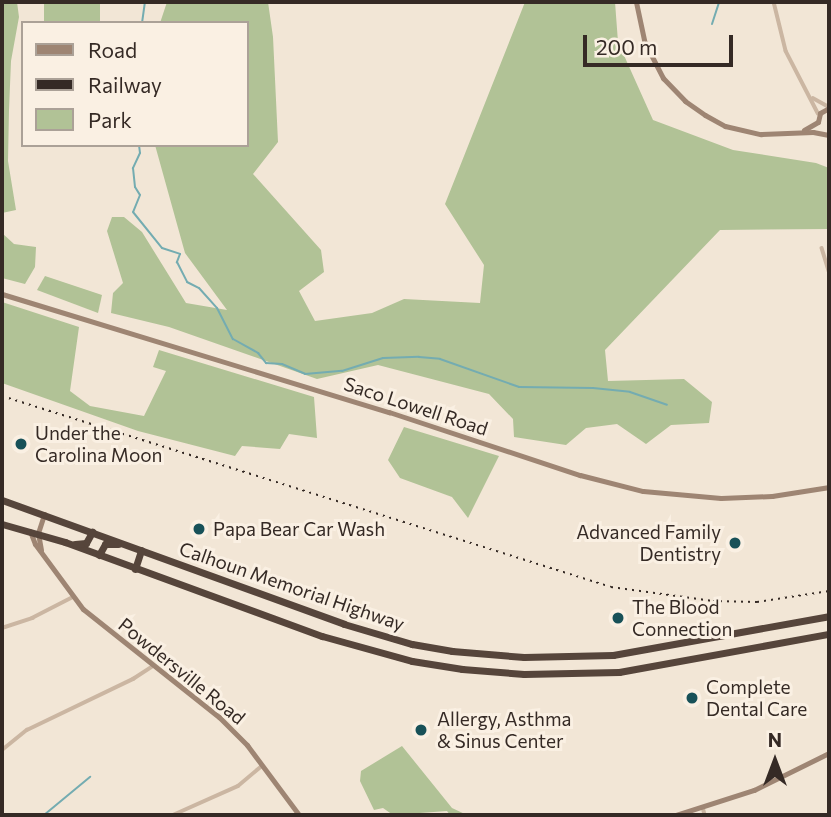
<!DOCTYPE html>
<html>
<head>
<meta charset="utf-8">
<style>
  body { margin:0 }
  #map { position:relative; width:831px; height:817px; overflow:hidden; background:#f2e6d6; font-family:Commissioner,sans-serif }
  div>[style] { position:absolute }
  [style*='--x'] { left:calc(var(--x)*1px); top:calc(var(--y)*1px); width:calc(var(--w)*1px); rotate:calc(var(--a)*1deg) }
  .green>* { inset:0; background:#b1c296; transform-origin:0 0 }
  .stream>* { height:2px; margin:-1px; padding:0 1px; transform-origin:1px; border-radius:1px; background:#74acb1 }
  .street>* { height:3.5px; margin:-1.75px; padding:0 1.75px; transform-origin:1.75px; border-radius:1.75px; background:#cbb6a2 }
  .secondary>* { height:5px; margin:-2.5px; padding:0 2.5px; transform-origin:2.5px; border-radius:2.5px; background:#9e8573 }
  .highway>* { height:7px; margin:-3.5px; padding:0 3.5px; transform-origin:3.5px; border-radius:3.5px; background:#56453b }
  .rail>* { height:2px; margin-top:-1px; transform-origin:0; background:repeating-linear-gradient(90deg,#352a25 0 2px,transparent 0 7px) }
  .dots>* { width:19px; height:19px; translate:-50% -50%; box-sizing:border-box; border:4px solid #faf0e3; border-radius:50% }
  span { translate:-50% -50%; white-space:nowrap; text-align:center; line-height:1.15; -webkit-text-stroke:6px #faf0e3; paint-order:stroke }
  .street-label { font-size:19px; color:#352a25 }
  .poi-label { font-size:19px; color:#352a25 }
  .left { translate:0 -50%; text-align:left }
  .right { translate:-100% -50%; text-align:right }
  .frame { position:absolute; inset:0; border:4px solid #352a25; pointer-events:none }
  .legend { position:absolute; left:21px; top:21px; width:228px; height:126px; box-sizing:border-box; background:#faf0e3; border:2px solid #aba197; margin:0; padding:9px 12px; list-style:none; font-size:21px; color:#352a25 }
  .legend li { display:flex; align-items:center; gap:14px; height:35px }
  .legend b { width:35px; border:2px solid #aba197 }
  .north { position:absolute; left:740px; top:726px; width:70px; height:70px; -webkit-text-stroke:5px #faf0e3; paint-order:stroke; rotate:0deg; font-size:19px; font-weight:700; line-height:28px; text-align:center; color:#352a25 }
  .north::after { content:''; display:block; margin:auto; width:24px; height:32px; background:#352a25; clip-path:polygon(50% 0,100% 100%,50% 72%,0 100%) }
  .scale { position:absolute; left:583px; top:35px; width:150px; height:32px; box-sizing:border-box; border:4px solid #352a25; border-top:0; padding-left:9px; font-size:21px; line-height:24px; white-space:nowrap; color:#352a25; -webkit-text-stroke:5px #faf0e3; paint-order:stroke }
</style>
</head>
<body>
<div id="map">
  <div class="green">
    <i style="clip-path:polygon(2px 2px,17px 2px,19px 17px,11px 61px,9px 110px,8px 161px,16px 210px,2px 213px)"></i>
    <i style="left:44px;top:2px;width:56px;height:21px"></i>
    <i style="clip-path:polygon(167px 2px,268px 2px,273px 37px,278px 142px,253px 174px,321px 250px,324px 272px,299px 291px,315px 321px,372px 313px,404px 299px,480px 303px,484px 265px,445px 204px,525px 2px,615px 2px,618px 42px,653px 120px,733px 150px,816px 163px,829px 168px,829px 229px,720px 230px,605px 350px,608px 381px,684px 379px,712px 402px,709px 423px,671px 425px,646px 444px,617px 424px,586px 428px,566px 445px,514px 437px,513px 419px,489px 394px,378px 365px,317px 379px,169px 327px,111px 313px,113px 293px,123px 283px,107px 231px,112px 217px,124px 217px,142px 232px,186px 303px,227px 310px,185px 253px,155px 145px,247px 145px,247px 23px,160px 23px)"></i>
    <i style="clip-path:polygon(2px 233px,14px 244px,36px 247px,35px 267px,25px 284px,2px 278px)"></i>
    <i style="clip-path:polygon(45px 276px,102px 295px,98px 313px,37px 290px)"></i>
    <i style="clip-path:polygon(2px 302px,79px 327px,70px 391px,90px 406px,144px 416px,166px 371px,153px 367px,159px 350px,314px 397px,317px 438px,289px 434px,280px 449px,242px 446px,235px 456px,138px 431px,2px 383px)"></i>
    <i style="clip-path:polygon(404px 427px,499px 456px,468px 518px,452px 497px,400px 478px,388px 460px)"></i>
    <i style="clip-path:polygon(402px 746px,452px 808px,467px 815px,450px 815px,447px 811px,393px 815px,383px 808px,374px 810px,360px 781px,361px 771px)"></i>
  </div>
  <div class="stream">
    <i style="--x:142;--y:23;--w:21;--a:-82"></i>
    <i style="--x:712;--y:24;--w:23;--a:-72"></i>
    <i style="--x:139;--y:145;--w:8;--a:83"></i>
    <i style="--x:140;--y:153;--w:17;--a:115"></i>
    <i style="--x:133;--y:168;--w:19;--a:84"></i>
    <i style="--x:135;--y:187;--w:9;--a:58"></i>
    <i style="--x:140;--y:195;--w:18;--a:112"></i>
    <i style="--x:133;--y:212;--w:46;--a:51.1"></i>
    <i style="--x:162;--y:248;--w:19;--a:18"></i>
    <i style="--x:180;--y:254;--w:9;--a:111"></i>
    <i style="--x:177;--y:262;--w:22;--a:63"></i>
    <i style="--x:187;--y:282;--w:13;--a:27"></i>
    <i style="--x:199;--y:288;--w:27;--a:48"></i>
    <i style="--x:217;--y:308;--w:35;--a:63"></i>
    <i style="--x:233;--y:339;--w:29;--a:29"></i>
    <i style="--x:258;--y:353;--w:13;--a:51"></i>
    <i style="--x:266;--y:363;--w:16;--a:4"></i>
    <i style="--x:282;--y:364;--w:25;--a:23"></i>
    <i style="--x:305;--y:374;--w:37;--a:-5"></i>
    <i style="--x:342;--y:371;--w:43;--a:-17.6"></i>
    <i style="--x:383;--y:358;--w:36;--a:-2"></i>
    <i style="--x:419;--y:357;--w:21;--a:5"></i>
    <i style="--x:440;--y:359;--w:84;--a:19.5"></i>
    <i style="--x:519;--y:387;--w:74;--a:0.8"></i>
    <i style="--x:593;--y:388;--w:37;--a:6"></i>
    <i style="--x:630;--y:392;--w:39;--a:19"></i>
    <i style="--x:44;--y:815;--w:60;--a:-39.6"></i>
  </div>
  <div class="street">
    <i style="--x:774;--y:2;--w:50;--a:76.2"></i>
    <i style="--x:786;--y:51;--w:70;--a:62.7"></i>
    <i style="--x:813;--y:98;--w:18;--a:29"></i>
    <i style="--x:822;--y:248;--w:24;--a:73"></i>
    <i style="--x:2;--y:628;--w:32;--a:-18"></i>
    <i style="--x:32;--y:618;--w:46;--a:-27.1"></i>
    <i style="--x:2;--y:750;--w:32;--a:-39"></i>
    <i style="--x:27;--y:730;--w:118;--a:-25.7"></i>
    <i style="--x:133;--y:679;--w:24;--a:-33"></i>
    <i style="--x:703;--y:807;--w:8;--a:76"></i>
    <i style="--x:173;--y:815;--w:71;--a:-24"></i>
    <i style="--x:238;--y:786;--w:31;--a:-40"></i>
  </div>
  <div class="secondary">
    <i style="--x:636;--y:2;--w:40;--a:78"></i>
    <i style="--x:644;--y:41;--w:42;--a:62.8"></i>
    <i style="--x:663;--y:78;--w:32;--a:46"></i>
    <i style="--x:685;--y:101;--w:24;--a:35"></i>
    <i style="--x:705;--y:115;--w:23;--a:29"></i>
    <i style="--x:725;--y:126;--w:37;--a:13"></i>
    <i style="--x:761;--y:134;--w:52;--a:-2.2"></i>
    <i style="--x:813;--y:132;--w:16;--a:11"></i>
    <i style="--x:804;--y:130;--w:16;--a:-30"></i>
    <i style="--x:818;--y:122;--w:9;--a:-77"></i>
    <i style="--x:820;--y:113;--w:10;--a:-29"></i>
    <i style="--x:2;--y:294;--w:405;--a:17"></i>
    <i style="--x:389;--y:412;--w:201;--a:18.3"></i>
    <i style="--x:580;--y:475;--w:65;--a:14.3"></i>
    <i style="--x:643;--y:491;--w:78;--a:5.1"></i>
    <i style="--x:721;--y:498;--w:51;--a:-2.2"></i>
    <i style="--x:772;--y:496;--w:58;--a:-9"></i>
    <i style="--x:30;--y:531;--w:14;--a:69"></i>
    <i style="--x:35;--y:544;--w:81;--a:53.6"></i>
    <i style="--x:83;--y:609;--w:174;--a:38.5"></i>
    <i style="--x:219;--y:717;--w:40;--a:45"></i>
    <i style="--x:247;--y:745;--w:87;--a:53.4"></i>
    <i style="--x:41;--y:550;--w:17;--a:-100"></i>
    <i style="--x:38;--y:533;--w:20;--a:-72"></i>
    <i style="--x:676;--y:815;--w:82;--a:-17.8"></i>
    <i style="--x:754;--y:790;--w:84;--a:-26.3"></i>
  </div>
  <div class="highway">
    <i style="--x:2;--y:500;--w:364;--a:19.9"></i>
    <i style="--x:344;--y:624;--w:71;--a:16.4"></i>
    <i style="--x:412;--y:644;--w:41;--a:9.9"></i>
    <i style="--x:452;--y:651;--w:72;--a:4.8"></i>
    <i style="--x:524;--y:657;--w:89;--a:-1.3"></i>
    <i style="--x:613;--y:655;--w:219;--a:-10.2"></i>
    <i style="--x:2;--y:524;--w:66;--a:15.9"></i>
    <i style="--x:65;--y:542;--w:274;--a:20.1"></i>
    <i style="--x:322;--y:636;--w:93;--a:15.5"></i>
    <i style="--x:412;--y:661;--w:51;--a:9.1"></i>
    <i style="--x:462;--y:669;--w:62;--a:4.6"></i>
    <i style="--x:524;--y:674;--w:95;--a:-1.2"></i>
    <i style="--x:619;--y:672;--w:213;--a:-10.3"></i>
    <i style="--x:75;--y:544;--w:11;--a:-5"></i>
    <i style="--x:86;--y:543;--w:13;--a:-61"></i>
    <i style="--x:99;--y:555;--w:13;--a:-61"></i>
    <i style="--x:105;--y:544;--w:13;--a:0"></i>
    <i style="--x:135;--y:569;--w:20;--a:-72"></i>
  </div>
  <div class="rail">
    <i style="--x:2;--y:396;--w:638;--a:17.41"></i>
    <i style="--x:611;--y:587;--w:103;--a:7.8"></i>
    <i style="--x:713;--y:601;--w:44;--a:1.3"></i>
    <i style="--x:757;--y:602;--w:73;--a:-8.7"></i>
  </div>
  <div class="dots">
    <i style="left:21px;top:444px;background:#185158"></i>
    <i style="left:199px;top:529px;background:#185158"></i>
    <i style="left:735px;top:543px;background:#185158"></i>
    <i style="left:618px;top:618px;background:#185158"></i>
    <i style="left:692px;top:698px;background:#185158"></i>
    <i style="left:421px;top:730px;background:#185158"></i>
  </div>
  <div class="street-label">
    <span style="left:416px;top:406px;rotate:18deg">Saco Lowell Road</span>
    <span style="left:292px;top:586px;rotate:19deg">Calhoun Memorial Highway</span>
    <span style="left:182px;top:671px;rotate:39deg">Powdersville Road</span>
  </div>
  <div class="poi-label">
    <span class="left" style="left:35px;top:444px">Under the<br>Carolina Moon</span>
    <span class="left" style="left:213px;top:529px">Papa Bear Car Wash</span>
    <span class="right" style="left:721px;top:543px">Advanced Family<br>Dentistry</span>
    <span class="left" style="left:632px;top:618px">The Blood<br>Connection</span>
    <span class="left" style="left:706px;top:698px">Complete<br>Dental Care</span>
    <span class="left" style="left:437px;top:730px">Allergy, Asthma<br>&amp; Sinus Center</span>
  </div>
  <div class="frame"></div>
  <ul class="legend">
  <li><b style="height:9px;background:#9e8573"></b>Road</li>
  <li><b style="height:9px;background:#352a25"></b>Railway</li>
  <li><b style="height:19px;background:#b1c296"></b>Park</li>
  </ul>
  <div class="north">N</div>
  <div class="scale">200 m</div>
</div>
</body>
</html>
